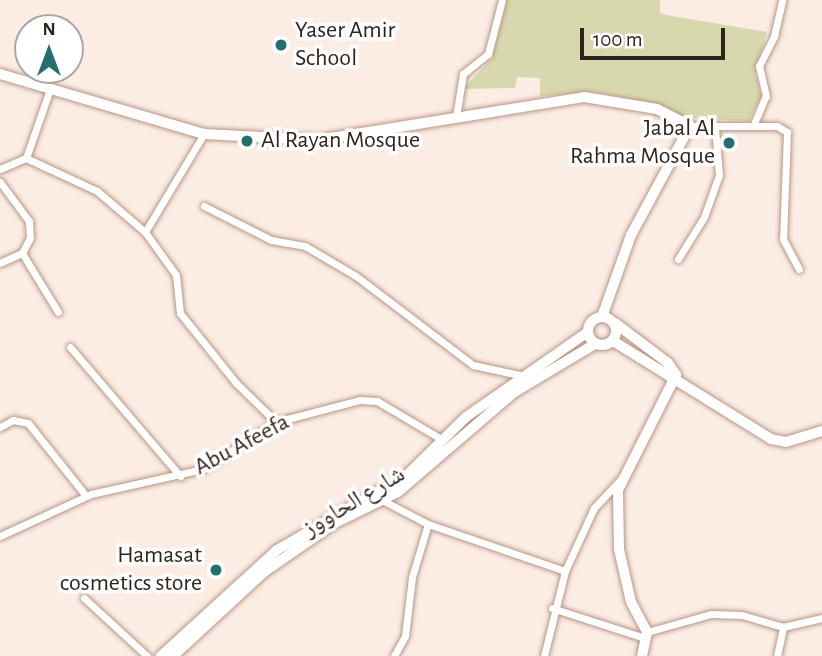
<!DOCTYPE html>
<html>
<head>
<meta charset="utf-8">
<style>
  body { margin:0 }
  #map { position:relative; width:822px; height:656px; overflow:hidden; background:#fbece4; font-family:"Alegreya Sans","Noto Naskh Arabic",sans-serif }
  div>[style] { position:absolute }
  [style*='--x'] { left:calc(var(--x)*1px); top:calc(var(--y)*1px); width:calc(var(--w)*1px); rotate:calc(var(--a)*1deg) }
  .green>* { inset:0; background:#d8d8ae }
  .roads { filter:drop-shadow(0 0 2px #b99683) drop-shadow(0 0 2px #b99683) }
  .street>* { height:7px; margin:-3.5px; padding:0 3.5px; transform-origin:3.5px; border-radius:3.5px; background:#fff }
  .secondary>* { height:10px; margin:-5px; padding:0 5px; transform-origin:5px; border-radius:5px; background:#fff }
  .secondary>.ring { margin:-5px; padding:0; box-sizing:content-box; background:none; border:10px solid #fff; border-radius:50% }
  .dots>* { width:19px; height:19px; translate:-50% -50%; box-sizing:border-box; border:4px solid #fff; border-radius:50% }
  span { translate:-50% -50%; white-space:nowrap; text-align:center; line-height:1.15; -webkit-text-stroke:7px #fff; paint-order:stroke }
  .poi-label { font-size:24px; color:#30231b }
  .left { translate:0 -50%; text-align:left }
  .right { translate:-100% -50%; text-align:right }
  .street-label { font-size:24px; color:#30231b }
  .north { position:absolute; left:14px; top:14px; width:70px; height:70px; box-sizing:border-box; background:#fff; border:2px solid #aca7a4; border-radius:50%; rotate:0deg; font-size:19px; font-weight:700; line-height:28px; text-align:center; color:#30231b }
  .north::after { content:''; display:block; margin:auto; width:24px; height:32px; background:#246f6e; clip-path:polygon(50% 0,100% 100%,50% 72%,0 100%) }
  .scale { position:absolute; left:580px; top:28px; width:145px; height:32px; box-sizing:border-box; border:4px solid #30231b; border-top:0; padding-left:9px; font-size:21px; line-height:24px; white-space:nowrap; color:#30231b; -webkit-text-stroke:5px #fff; paint-order:stroke }
</style>
</head>
<body>
<div id="map">
  <div class="green">
    <i style="clip-path:polygon(505px 0,660px 0,660px 13px,666px 15px,767px 32px,755px 74px,762px 96px,748px 121px,687px 118px,652px 103px,595px 92px,540px 96px,540px 78px,517px 77px,515px 88px,463px 89px,492px 58px)"></i>
  </div>
  <div class="roads">
    <div class="street">
      <i style="--x:456;--y:117;--w:44;--a:-80.8"></i>
      <i style="--x:463;--y:74;--w:32;--a:-39"></i>
      <i style="--x:488;--y:54;--w:56;--a:-75.5"></i>
      <i style="--x:690;--y:126;--w:87;--a:0"></i>
      <i style="--x:777;--y:126;--w:12;--a:31"></i>
      <i style="--x:787;--y:132;--w:107;--a:92.1"></i>
      <i style="--x:783;--y:239;--w:34;--a:62"></i>
      <i style="--x:753;--y:126;--w:33;--a:-67"></i>
      <i style="--x:766;--y:96;--w:31;--a:-103"></i>
      <i style="--x:759;--y:66;--w:34;--a:-63"></i>
      <i style="--x:774;--y:36;--w:37;--a:-77"></i>
      <i style="--x:26;--y:158;--w:78;--a:24.9"></i>
      <i style="--x:97;--y:191;--w:63;--a:40.5"></i>
      <i style="--x:145;--y:232;--w:53;--a:54.2"></i>
      <i style="--x:176;--y:275;--w:38;--a:84"></i>
      <i style="--x:180;--y:313;--w:90;--a:51.3"></i>
      <i style="--x:236;--y:383;--w:56;--a:44.3"></i>
      <i style="--x:0;--y:169;--w:28;--a:-23"></i>
      <i style="--x:26;--y:158;--w:73;--a:-70.8"></i>
      <i style="--x:0;--y:182;--w:49;--a:53.4"></i>
      <i style="--x:29;--y:221;--w:17;--a:87"></i>
      <i style="--x:30;--y:238;--w:17;--a:118"></i>
      <i style="--x:22;--y:253;--w:24;--a:156"></i>
      <i style="--x:204;--y:206;--w:75;--a:26.9"></i>
      <i style="--x:271;--y:240;--w:35;--a:10"></i>
      <i style="--x:305;--y:246;--w:59;--a:30.5"></i>
      <i style="--x:356;--y:276;--w:147;--a:37.3"></i>
      <i style="--x:473;--y:365;--w:52;--a:12.2"></i>
      <i style="--x:145;--y:232;--w:114;--a:-59"></i>
      <i style="--x:22;--y:253;--w:69;--a:58.6"></i>
      <i style="--x:678;--y:259;--w:49;--a:-58.2"></i>
      <i style="--x:704;--y:217;--w:45;--a:-70.3"></i>
      <i style="--x:719;--y:175;--w:48;--a:-94.8"></i>
      <i style="--x:70;--y:347;--w:170;--a:49.5"></i>
      <i style="--x:0;--y:427;--w:15;--a:-28"></i>
      <i style="--x:13;--y:420;--w:15;--a:11"></i>
      <i style="--x:28;--y:423;--w:93;--a:51.5"></i>
      <i style="--x:382;--y:500;--w:52;--a:27.6"></i>
      <i style="--x:428;--y:524;--w:145;--a:18.9"></i>
      <i style="--x:0;--y:536;--w:100;--a:-24.8"></i>
      <i style="--x:91;--y:494;--w:115;--a:-12.6"></i>
      <i style="--x:203;--y:469;--w:87;--a:-32.8"></i>
      <i style="--x:276;--y:422;--w:87;--a:-14.7"></i>
      <i style="--x:360;--y:400;--w:17;--a:3"></i>
      <i style="--x:377;--y:401;--w:74;--a:30.7"></i>
      <i style="--x:84;--y:598;--w:86;--a:42.6"></i>
      <i style="--x:552;--y:608;--w:98;--a:17.9"></i>
      <i style="--x:647;--y:632;--w:66;--a:-15.7"></i>
      <i style="--x:711;--y:614;--w:31;--a:2"></i>
      <i style="--x:742;--y:615;--w:43;--a:16.3"></i>
      <i style="--x:783;--y:627;--w:40;--a:-13"></i>
      <i style="--x:394;--y:656;--w:23;--a:-61"></i>
      <i style="--x:405;--y:636;--w:59;--a:-83.2"></i>
      <i style="--x:412;--y:577;--w:55;--a:-73.2"></i>
      <i style="--x:544;--y:656;--w:88;--a:-76.1"></i>
      <i style="--x:565;--y:571;--w:69;--a:-65.3"></i>
      <i style="--x:594;--y:508;--w:38;--a:-47"></i>
      <i style="--x:777;--y:656;--w:30;--a:-78"></i>
    </div>
    <div class="secondary">
      <i style="--x:0;--y:74;--w:213;--a:16.4"></i>
      <i style="--x:204;--y:134;--w:115;--a:3"></i>
      <i style="--x:319;--y:140;--w:268;--a:-9.2"></i>
      <i style="--x:584;--y:97;--w:74;--a:9.3"></i>
      <i style="--x:657;--y:109;--w:37;--a:27"></i>
      <i style="--x:690;--y:126;--w:124;--a:118.4"></i>
      <i style="--x:631;--y:235;--w:87;--a:109.5"></i>
      <i class="ring" style="left:588px;top:317px;width:18px;height:18px"></i>
      <i style="--x:615;--y:323;--w:66;--a:37"></i>
      <i style="--x:668;--y:363;--w:14;--a:56"></i>
      <i style="--x:613;--y:341;--w:186;--a:31.8"></i>
      <i style="--x:771;--y:439;--w:15;--a:11"></i>
      <i style="--x:786;--y:442;--w:38;--a:-17"></i>
      <i style="--x:161;--y:656;--w:157;--a:-42.4"></i>
      <i style="--x:277;--y:550;--w:151;--a:-30.1"></i>
      <i style="--x:408;--y:474;--w:81;--a:-44.5"></i>
      <i style="--x:466;--y:417;--w:149;--a:-34.9"></i>
      <i style="--x:173;--y:656;--w:124;--a:-42.7"></i>
      <i style="--x:264;--y:572;--w:86;--a:-34.6"></i>
      <i style="--x:335;--y:523;--w:70;--a:-26.2"></i>
      <i style="--x:398;--y:492;--w:152;--a:-40.7"></i>
      <i style="--x:513;--y:393;--w:96;--a:-30.9"></i>
      <i style="--x:642;--y:656;--w:25;--a:-78"></i>
      <i style="--x:647;--y:632;--w:34;--a:-118"></i>
      <i style="--x:631;--y:602;--w:54;--a:-102.8"></i>
      <i style="--x:619;--y:549;--w:59;--a:-91"></i>
      <i style="--x:618;--y:490;--w:129;--a:-63.2"></i>
    </div>
  </div>
  <div class="dots">
    <i style="left:281px;top:45px;background:#246f6e"></i>
    <i style="left:247px;top:141px;background:#246f6e"></i>
    <i style="left:729px;top:143px;background:#246f6e"></i>
    <i style="left:216px;top:570px;background:#246f6e"></i>
  </div>
  <div class="poi-label">
    <span class="left" style="left:295px;top:45px">Yaser Amir<br>School</span>
    <span class="right" style="left:715px;top:143px">Jabal Al<br>Rahma Mosque</span>
    <span class="left" style="left:261px;top:141px">Al Rayan Mosque</span>
    <span class="right" style="left:202px;top:570px">Hamasat<br>cosmetics store</span>
  </div>
  <div class="street-label">
    <span style="left:242px;top:445px;rotate:-28deg">Abu Afeefa</span>
    <span style="left:354px;top:502px;rotate:-31deg">شارع الحاووز</span>
  </div>
  <div class="north">N</div>
  <div class="scale">100 m</div>
</div>
</body>
</html>
